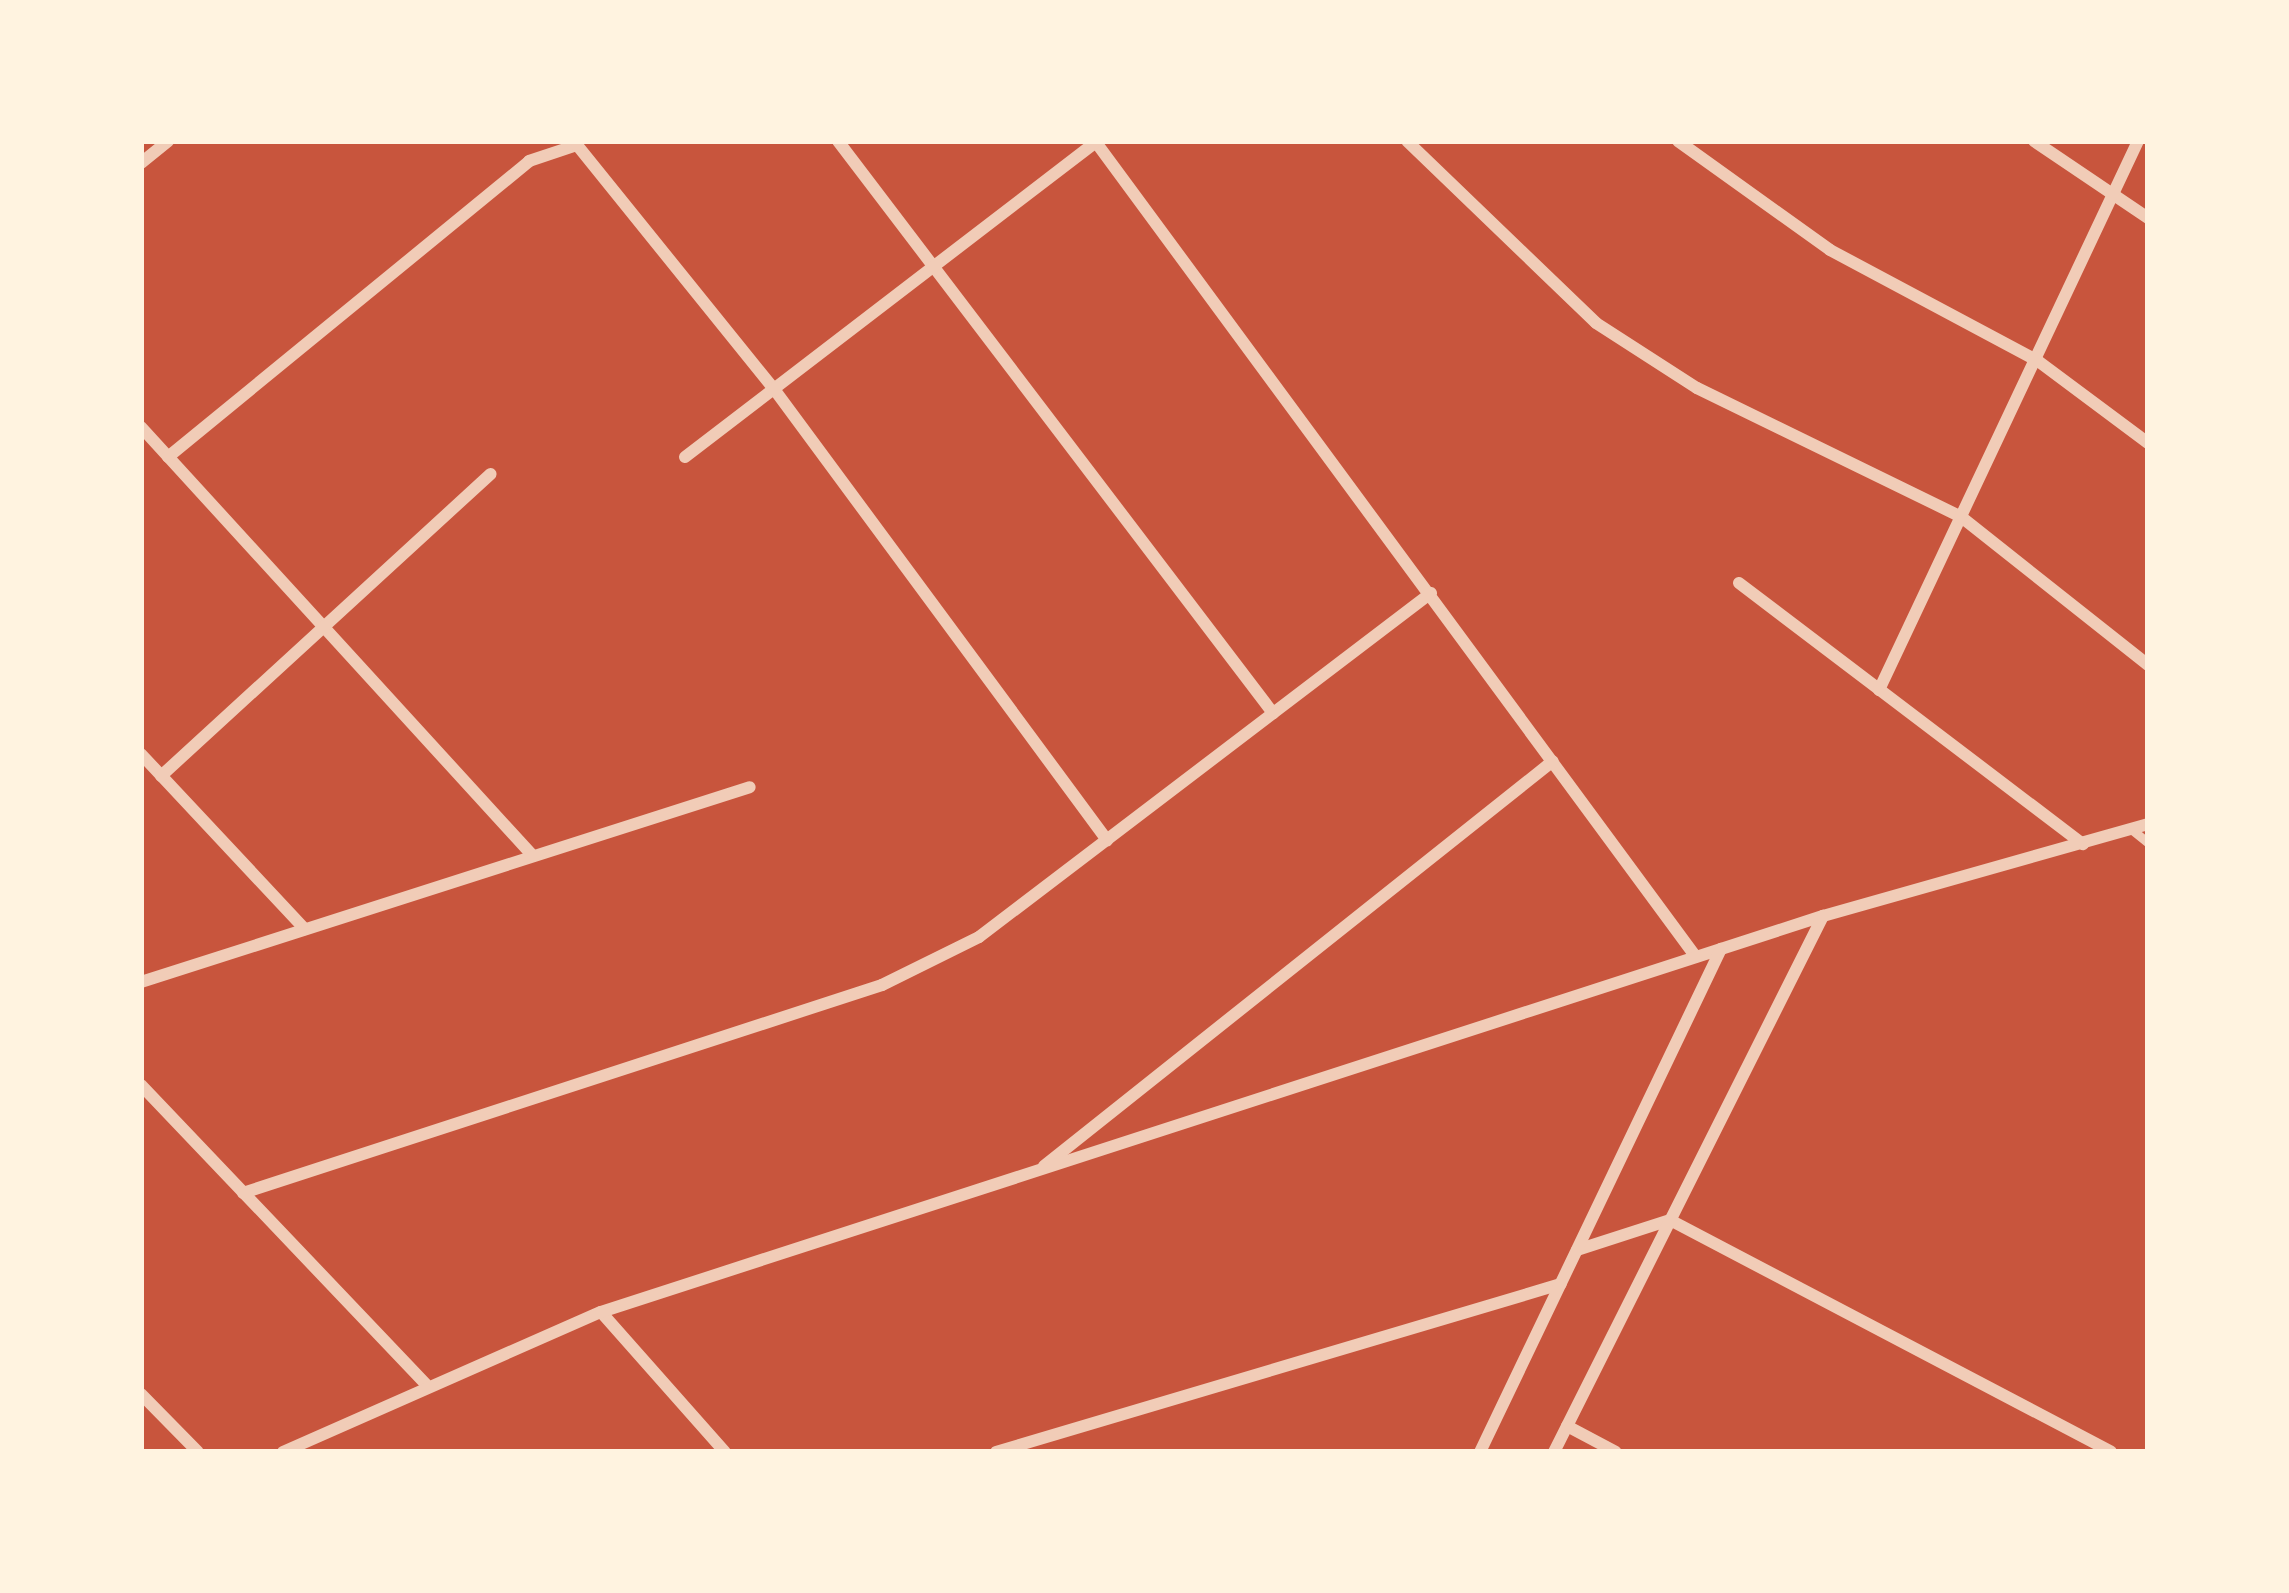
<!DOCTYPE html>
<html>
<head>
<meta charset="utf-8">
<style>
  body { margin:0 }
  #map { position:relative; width:2289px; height:1593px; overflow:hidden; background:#c8553d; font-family:"Noto Serif",serif }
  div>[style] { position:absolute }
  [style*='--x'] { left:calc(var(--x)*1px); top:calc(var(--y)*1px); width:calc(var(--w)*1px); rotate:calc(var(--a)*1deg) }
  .service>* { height:9px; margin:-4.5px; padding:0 4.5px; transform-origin:4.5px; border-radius:4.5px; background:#f1ccb7 }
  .minor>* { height:12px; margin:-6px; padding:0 6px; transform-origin:6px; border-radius:6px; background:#f1ccb7 }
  span { translate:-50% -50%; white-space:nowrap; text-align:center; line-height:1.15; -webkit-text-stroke:9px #fff3e0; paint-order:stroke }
  .frame { position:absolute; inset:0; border:144px solid #fff3e0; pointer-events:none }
</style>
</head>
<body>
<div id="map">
  <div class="service">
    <i style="--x:2131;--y:829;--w:22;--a:39"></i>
  </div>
  <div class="minor">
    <i style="--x:838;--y:141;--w:719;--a:52.75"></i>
    <i style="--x:1095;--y:141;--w:1013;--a:53.63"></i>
    <i style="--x:1407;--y:141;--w:262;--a:43.9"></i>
    <i style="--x:1596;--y:323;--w:120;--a:32.8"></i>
    <i style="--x:1697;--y:388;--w:292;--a:26"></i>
    <i style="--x:1960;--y:516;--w:240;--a:38.4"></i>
    <i style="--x:1678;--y:141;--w:187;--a:35.6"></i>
    <i style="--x:1830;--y:250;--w:236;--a:28.1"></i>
    <i style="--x:2038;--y:361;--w:137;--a:36.7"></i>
    <i style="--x:2034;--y:141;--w:138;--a:34"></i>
    <i style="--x:141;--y:163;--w:35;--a:-39"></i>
    <i style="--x:141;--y:427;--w:581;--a:47.58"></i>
    <i style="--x:168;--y:457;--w:467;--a:-39.3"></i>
    <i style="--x:529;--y:161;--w:51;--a:-18.4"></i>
    <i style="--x:577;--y:145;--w:314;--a:51.1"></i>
    <i style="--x:774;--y:389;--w:561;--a:53.56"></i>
    <i style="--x:685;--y:457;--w:518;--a:-37.47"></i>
    <i style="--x:1739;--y:583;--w:432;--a:37.2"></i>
    <i style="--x:1879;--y:690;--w:607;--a:-64.74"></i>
    <i style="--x:141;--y:754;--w:240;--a:46.9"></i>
    <i style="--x:161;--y:776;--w:447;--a:-42.5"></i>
    <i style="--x:141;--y:982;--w:639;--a:-17.75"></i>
    <i style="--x:141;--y:1085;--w:413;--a:46.4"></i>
    <i style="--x:1044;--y:1166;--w:650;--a:-38.51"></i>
    <i style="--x:243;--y:1193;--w:672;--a:-18.03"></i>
    <i style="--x:882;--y:985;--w:108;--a:-26.3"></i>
    <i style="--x:979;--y:937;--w:568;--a:-37.27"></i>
    <i style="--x:1577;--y:1250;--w:98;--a:-17.9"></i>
    <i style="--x:1670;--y:1220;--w:498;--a:27.7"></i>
    <i style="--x:601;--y:1312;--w:187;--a:48.5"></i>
    <i style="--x:141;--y:1394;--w:81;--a:45.5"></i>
    <i style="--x:1567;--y:1426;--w:55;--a:28"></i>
    <i style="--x:283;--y:1452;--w:347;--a:-23.8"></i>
    <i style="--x:601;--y:1312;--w:1285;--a:-17.96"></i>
    <i style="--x:996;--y:1452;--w:589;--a:-16.56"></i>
    <i style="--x:1480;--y:1452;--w:558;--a:-64.4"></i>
    <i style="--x:1554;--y:1452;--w:600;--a:-63.35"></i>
    <i style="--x:1823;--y:916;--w:338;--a:-15.8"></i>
  </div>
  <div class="frame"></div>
</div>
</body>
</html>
